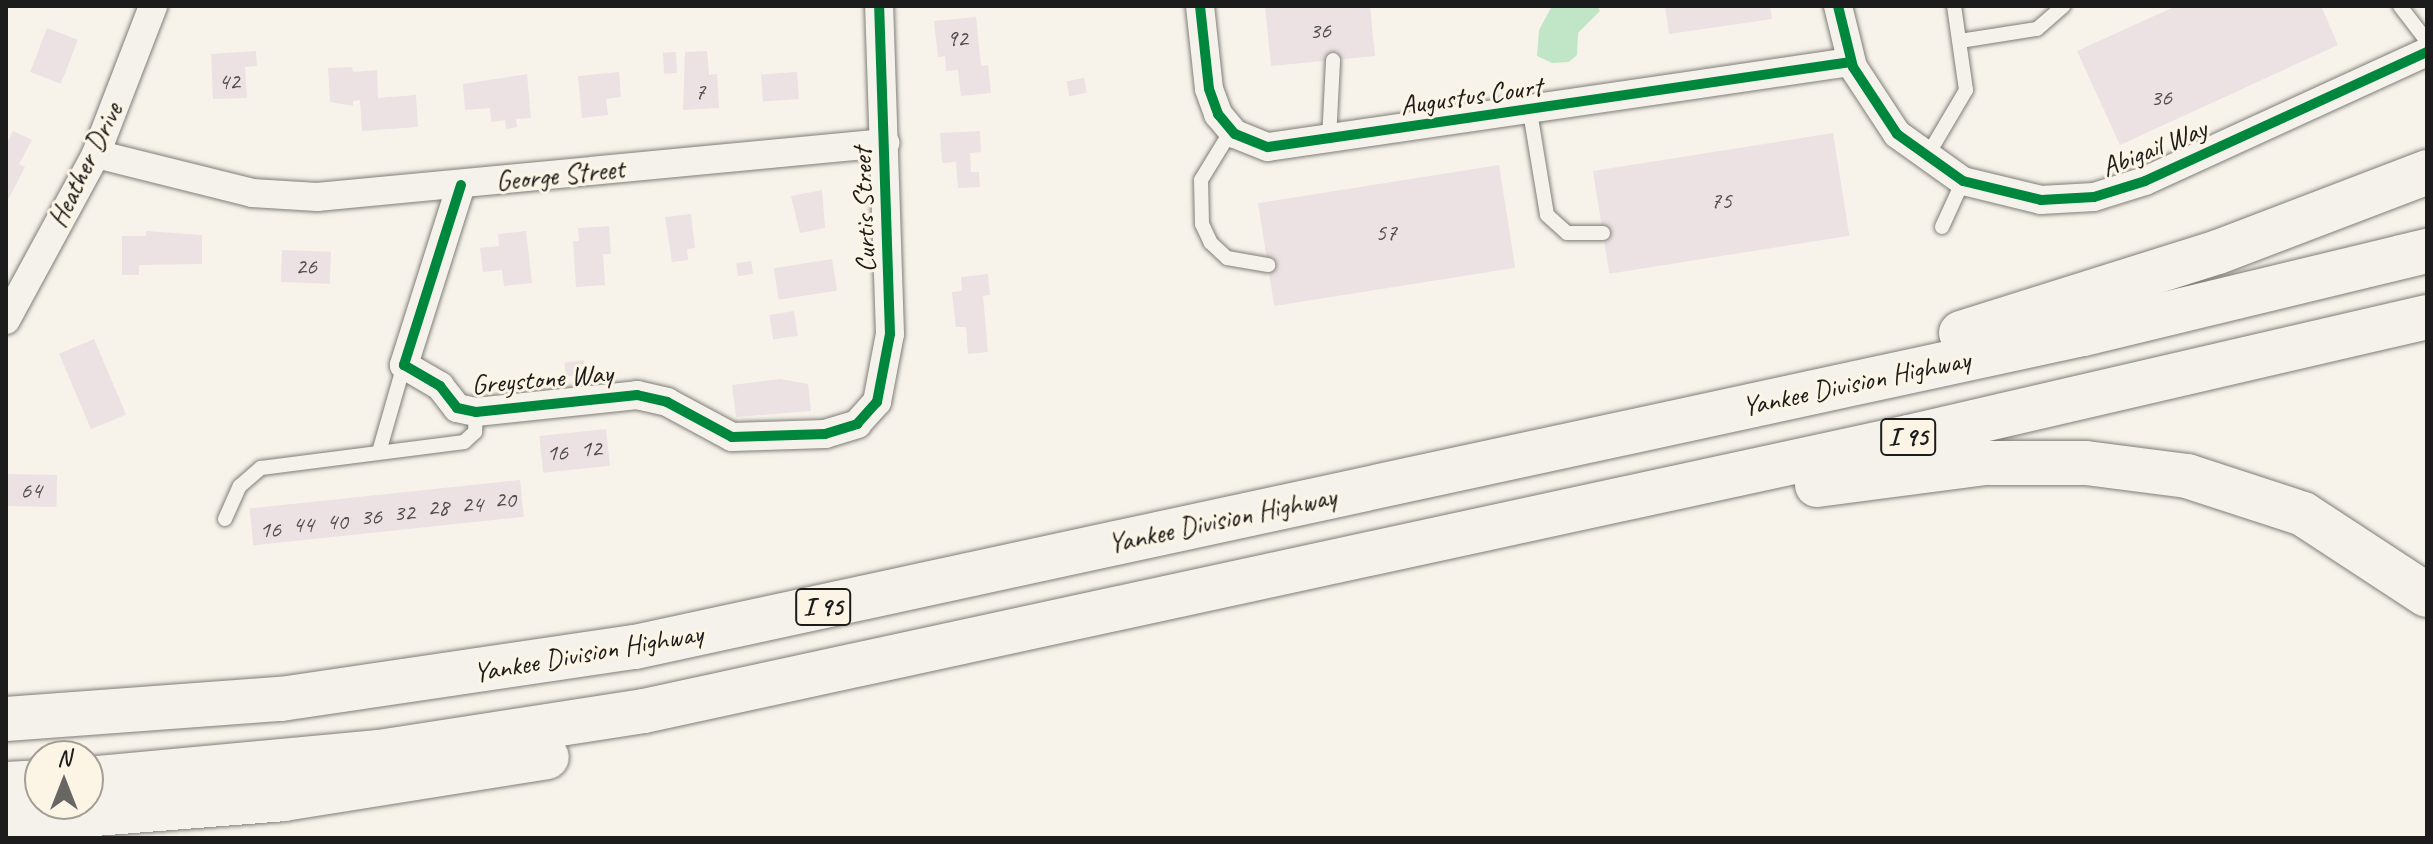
<!DOCTYPE html>
<html>
<head>
<meta charset="utf-8">
<style>
  body { margin:0 }
  #map { position:relative; width:2433px; height:844px; overflow:hidden; background:#f7f3ea; font-family:Caveat,sans-serif }
  div>[style] { position:absolute }
  [style*='--x'] { left:calc(var(--x)*1px); top:calc(var(--y)*1px); width:calc(var(--w)*1px); rotate:calc(var(--a)*1deg) }
  .green>* { inset:0; background:#c0e6c7 }
  .building>* { inset:0; background:#ece1e3; transform-origin:0 0 }
  .roads { filter:drop-shadow(0 0 2px #7f7d79) drop-shadow(0 0 2px #7f7d79) }
  .service>* { height:14px; margin:-7px; padding:0 7px; transform-origin:7px; border-radius:7px; background:#f5f2ec }
  .minor>* { height:28px; margin:-14px; padding:0 14px; transform-origin:14px; border-radius:14px; background:#f5f2ec }
  .motorway>* { height:44px; margin:-22px; padding:0 22px; transform-origin:22px; border-radius:22px; background:#f5f2ec }
  .cycleway>* { height:10px; margin:-5px; padding:0 5px; transform-origin:5px; border-radius:5px; background:#00873e }
  span { translate:-50% -50%; white-space:nowrap; text-align:center; line-height:1.15; -webkit-text-stroke:6px #fcf5e5; paint-order:stroke }
  .number-label { font-size:24px; color:#504d4e }
  .number-label span { -webkit-text-stroke-width:0 }
  .shield-label span { padding:2px 6px; background:#fcf5e5; border:2px solid; border-radius:6px; -webkit-text-stroke-width:0 }
  .shield-label { font-size:26px; color:#1c1c1c; font-weight:700 }
  .street-label { font-size:28px; color:#1c1c1c }
  .frame { position:absolute; inset:0; border:8px solid #1c1c1c; pointer-events:none }
  .north { position:absolute; left:24px; top:740px; width:80px; height:80px; box-sizing:border-box; background:#fcf5e5; border:2px solid #a29e95; border-radius:50%; rotate:0deg; font-size:22px; font-weight:700; line-height:32px; text-align:center; color:#1c1c1c }
  .north::after { content:''; display:block; margin:auto; width:28px; height:36px; background:#696764; clip-path:polygon(50% 0,100% 100%,50% 72%,0 100%) }
</style>
</head>
<body>
<div id="map">
  <div class="green">
    <i style="clip-path:polygon(1552px 6px,1597px 6px,1600px 11px,1578px 33px,1577px 55px,1569px 62px,1552px 63px,1537px 56px,1539px 30px)"></i>
  </div>
  <div class="building">
    <i style="clip-path:polygon(1265px 6px,1370px 6px,1375px 56px,1271px 66px)"></i>
    <i style="clip-path:polygon(1665px 6px,1770px 6px,1772px 19px,1669px 34px)"></i>
    <i style="clip-path:polygon(2176px 6px,2321px 6px,2338px 45px,2120px 145px,2077px 51px)"></i>
    <i style="clip-path:polygon(976px 17px,981px 66px,988px 65px,991px 93px,961px 96px,958px 70px,946px 71px,945px 56px,938px 57px,934px 21px)"></i>
    <i style="left:47px;top:28px;width:33px;height:47px;rotate:21deg"></i>
    <i style="clip-path:polygon(256px 51px,257px 66px,245px 67px,247px 98px,213px 99px,211px 54px)"></i>
    <i style="clip-path:polygon(707px 51px,709px 75px,717px 74px,719px 108px,683px 110px,685px 52px)"></i>
    <i style="left:676px;top:52px;width:21px;height:13px;rotate:87deg"></i>
    <i style="clip-path:polygon(352px 67px,353px 72px,377px 70px,378px 98px,416px 95px,418px 127px,362px 131px,360px 100px,353px 101px,353px 106px,330px 102px,328px 68px)"></i>
    <i style="clip-path:polygon(619px 72px,621px 97px,606px 99px,608px 115px,582px 118px,578px 76px)"></i>
    <i style="left:797px;top:72px;width:27px;height:36px;rotate:86deg"></i>
    <i style="clip-path:polygon(527px 74px,531px 118px,516px 119px,517px 127px,506px 129px,505px 120px,491px 122px,490px 108px,465px 110px,463px 84px)"></i>
    <i style="left:1084px;top:78px;width:15px;height:18px;rotate:79deg"></i>
    <i style="clip-path:polygon(13px 131px,32px 140px,19px 164px,25px 167px,6px 204px,6px 145px)"></i>
    <i style="clip-path:polygon(980px 131px,981px 152px,970px 153px,971px 172px,979px 172px,980px 187px,958px 188px,956px 162px,942px 163px,940px 133px)"></i>
    <i style="left:1833px;top:133px;width:104px;height:243px;rotate:81deg"></i>
    <i style="left:1499px;top:165px;width:104px;height:244px;rotate:81deg"></i>
    <i style="clip-path:polygon(822px 190px,825px 228px,800px 233px,791px 196px)"></i>
    <i style="clip-path:polygon(691px 214px,695px 248px,687px 249px,688px 260px,672px 262px,665px 217px)"></i>
    <i style="clip-path:polygon(609px 226px,611px 254px,603px 254px,605px 285px,576px 287px,573px 241px,579px 241px,578px 228px)"></i>
    <i style="clip-path:polygon(146px 231px,202px 235px,202px 264px,139px 265px,139px 275px,122px 275px,122px 236px,146px 236px)"></i>
    <i style="clip-path:polygon(526px 231px,532px 283px,504px 286px,502px 270px,483px 272px,480px 248px,499px 246px,498px 234px)"></i>
    <i style="left:282px;top:250px;width:49px;height:32px;rotate:2deg"></i>
    <i style="left:832px;top:259px;width:32px;height:59px;rotate:81deg"></i>
    <i style="left:751px;top:261px;width:13px;height:15px;rotate:81deg"></i>
    <i style="clip-path:polygon(988px 274px,990px 295px,983px 296px,988px 352px,968px 354px,966px 327px,956px 327px,952px 292px,962px 291px,961px 277px)"></i>
    <i style="left:794px;top:311px;width:25px;height:25px;rotate:81deg"></i>
    <i style="left:94px;top:339px;width:82px;height:38px;rotate:67deg"></i>
    <i style="left:584px;top:360px;width:14px;height:20px;rotate:82deg"></i>
    <i style="clip-path:polygon(780px 379px,808px 384px,811px 411px,736px 417px,732px 385px)"></i>
    <i style="left:606px;top:429px;width:37px;height:67px;rotate:84deg"></i>
    <i style="left:6px;top:474px;width:51px;height:32px;rotate:1deg"></i>
    <i style="left:520px;top:480px;width:37px;height:272px;rotate:84deg"></i>
  </div>
  <div class="roads">
    <div class="service">
      <i style="--x:2400;--y:6;--w:44;--a:52.4"></i>
      <i style="--x:1960;--y:41;--w:78;--a:-8.9"></i>
      <i style="--x:2037;--y:29;--w:35;--a:-41"></i>
      <i style="--x:1530;--y:112;--w:104;--a:80.6"></i>
      <i style="--x:1547;--y:215;--w:27;--a:42"></i>
      <i style="--x:1567;--y:233;--w:36;--a:0"></i>
      <i style="--x:1231;--y:131;--w:57;--a:121.5"></i>
      <i style="--x:1201;--y:180;--w:44;--a:88.7"></i>
      <i style="--x:1202;--y:224;--w:21;--a:65"></i>
      <i style="--x:1211;--y:243;--w:22;--a:43"></i>
      <i style="--x:1227;--y:258;--w:42;--a:9.7"></i>
      <i style="--x:1329;--y:140;--w:80;--a:-87.1"></i>
      <i style="--x:1926;--y:158;--w:79;--a:-59.5"></i>
      <i style="--x:1966;--y:90;--w:85;--a:-98.1"></i>
      <i style="--x:1942;--y:227;--w:51;--a:-65.5"></i>
      <i style="--x:379;--y:452;--w:91;--a:-74"></i>
      <i style="--x:225;--y:519;--w:36;--a:-66"></i>
      <i style="--x:240;--y:486;--w:28;--a:-41"></i>
      <i style="--x:261;--y:468;--w:205;--a:-7.3"></i>
      <i style="--x:464;--y:442;--w:15;--a:-42"></i>
      <i style="--x:475;--y:432;--w:20;--a:-87"></i>
    </div>
    <div class="minor">
      <i style="--x:1200;--y:6;--w:83;--a:83.8"></i>
      <i style="--x:1209;--y:89;--w:27;--a:70"></i>
      <i style="--x:1218;--y:114;--w:26;--a:50"></i>
      <i style="--x:1235;--y:134;--w:35;--a:22"></i>
      <i style="--x:1268;--y:147;--w:589;--a:-8.3"></i>
      <i style="--x:1838;--y:6;--w:63;--a:76.2"></i>
      <i style="--x:1853;--y:67;--w:80;--a:56.7"></i>
      <i style="--x:1897;--y:134;--w:81;--a:35.5"></i>
      <i style="--x:1963;--y:181;--w:80;--a:13.7"></i>
      <i style="--x:2041;--y:200;--w:53;--a:-3.2"></i>
      <i style="--x:2094;--y:197;--w:53;--a:-17.4"></i>
      <i style="--x:2145;--y:181;--w:310;--a:-24.6"></i>
      <i style="--x:96;--y:154;--w:161;--a:14"></i>
      <i style="--x:252;--y:193;--w:65;--a:3.5"></i>
      <i style="--x:317;--y:197;--w:571;--a:-5.43"></i>
      <i style="--x:461;--y:185;--w:189;--a:107.6"></i>
      <i style="--x:404;--y:365;--w:42;--a:30.3"></i>
      <i style="--x:440;--y:386;--w:28;--a:52"></i>
      <i style="--x:457;--y:408;--w:19;--a:12"></i>
      <i style="--x:476;--y:412;--w:162;--a:-6"></i>
      <i style="--x:637;--y:395;--w:31;--a:13"></i>
      <i style="--x:667;--y:402;--w:74;--a:28.3"></i>
      <i style="--x:732;--y:437;--w:93;--a:-1.8"></i>
      <i style="--x:825;--y:434;--w:34;--a:-17"></i>
      <i style="--x:857;--y:424;--w:30;--a:-48"></i>
      <i style="--x:877;--y:402;--w:69;--a:-79.2"></i>
      <i style="--x:890;--y:334;--w:328;--a:-91.9"></i>
      <i style="--x:6;--y:320;--w:189;--a:-61.5"></i>
      <i style="--x:96;--y:154;--w:159;--a:-68.9"></i>
    </div>
    <div class="motorway">
      <i style="--x:1961;--y:333;--w:269;--a:-17.5"></i>
      <i style="--x:2218;--y:252;--w:224;--a:-20.9"></i>
      <i style="--x:1817;--y:485;--w:168;--a:-7.5"></i>
      <i style="--x:1984;--y:463;--w:102;--a:0"></i>
      <i style="--x:2086;--y:463;--w:102;--a:7.3"></i>
      <i style="--x:2187;--y:476;--w:122;--a:18.1"></i>
      <i style="--x:2303;--y:514;--w:148;--a:33.2"></i>
      <i style="--x:6;--y:719;--w:276;--a:-4.2"></i>
      <i style="--x:281;--y:699;--w:358;--a:-8.4"></i>
      <i style="--x:635;--y:647;--w:1481;--a:-12.2"></i>
      <i style="--x:2083;--y:334;--w:354;--a:-13.6"></i>
      <i style="--x:88;--y:779;--w:292;--a:-5.3"></i>
      <i style="--x:379;--y:752;--w:268;--a:-8.8"></i>
      <i style="--x:644;--y:711;--w:1294;--a:-12.22"></i>
      <i style="--x:1909;--y:437;--w:532;--a:-13.04"></i>
      <i style="--x:6;--y:784;--w:34;--a:-3"></i>
      <i style="--x:6;--y:821;--w:278;--a:-4.5"></i>
      <i style="--x:283;--y:799;--w:267;--a:-9"></i>
    </div>
  </div>
  <div class="cycleway">
    <i style="--x:1200;--y:6;--w:83;--a:83.8"></i>
    <i style="--x:1209;--y:89;--w:27;--a:70"></i>
    <i style="--x:1218;--y:114;--w:26;--a:50"></i>
    <i style="--x:1235;--y:134;--w:35;--a:22"></i>
    <i style="--x:1268;--y:147;--w:589;--a:-8.3"></i>
    <i style="--x:1838;--y:6;--w:63;--a:76.2"></i>
    <i style="--x:1853;--y:67;--w:80;--a:56.7"></i>
    <i style="--x:1897;--y:134;--w:81;--a:35.5"></i>
    <i style="--x:1963;--y:181;--w:80;--a:13.7"></i>
    <i style="--x:2041;--y:200;--w:53;--a:-3.2"></i>
    <i style="--x:2094;--y:197;--w:53;--a:-17.4"></i>
    <i style="--x:2145;--y:181;--w:310;--a:-24.6"></i>
    <i style="--x:461;--y:185;--w:189;--a:107.6"></i>
    <i style="--x:404;--y:365;--w:42;--a:30.3"></i>
    <i style="--x:440;--y:386;--w:28;--a:52"></i>
    <i style="--x:457;--y:408;--w:19;--a:12"></i>
    <i style="--x:476;--y:412;--w:162;--a:-6"></i>
    <i style="--x:637;--y:395;--w:31;--a:13"></i>
    <i style="--x:667;--y:402;--w:74;--a:28.3"></i>
    <i style="--x:732;--y:437;--w:93;--a:-1.8"></i>
    <i style="--x:825;--y:434;--w:34;--a:-17"></i>
    <i style="--x:857;--y:424;--w:30;--a:-48"></i>
    <i style="--x:877;--y:402;--w:69;--a:-79.2"></i>
    <i style="--x:890;--y:334;--w:328;--a:-91.9"></i>
  </div>
  <div class="number-label">
    <span style="left:1320px;top:31px">36</span>
    <span style="left:957px;top:39px">92</span>
    <span style="left:229px;top:82px">42</span>
    <span style="left:700px;top:92px">7</span>
    <span style="left:2161px;top:98px">36</span>
    <span style="left:1721px;top:201px">75</span>
    <span style="left:1386px;top:233px">57</span>
    <span style="left:306px;top:267px">26</span>
    <span style="left:591px;top:449px">12</span>
    <span style="left:557px;top:453px">16</span>
    <span style="left:31px;top:491px">64</span>
    <span style="left:505px;top:500px">20</span>
    <span style="left:472px;top:505px">24</span>
    <span style="left:438px;top:508px">28</span>
    <span style="left:404px;top:513px">32</span>
    <span style="left:371px;top:517px">36</span>
    <span style="left:337px;top:522px">40</span>
    <span style="left:303px;top:525px">44</span>
    <span style="left:270px;top:530px">16</span>
  </div>
  <div class="shield-label">
    <span style="left:1908px;top:437px">I 95</span>
    <span style="left:823px;top:607px">I 95</span>
  </div>
  <div class="street-label">
    <span style="left:1471px;top:96px;rotate:-8deg">Augustus Court</span>
    <span style="left:2154px;top:148px;rotate:-22deg">Abigail Way</span>
    <span style="left:85px;top:165px;rotate:-64deg">Heather Drive</span>
    <span style="left:560px;top:175px;rotate:-6deg">George Street</span>
    <span style="left:864px;top:210px;rotate:-92deg">Curtis Street</span>
    <span style="left:542px;top:379px;rotate:-5deg">Greystone Way</span>
    <span style="left:1856px;top:383px;rotate:-12deg">Yankee Division Highway</span>
    <span style="left:1222px;top:520px;rotate:-12deg">Yankee Division Highway</span>
    <span style="left:588px;top:653px;rotate:-10deg">Yankee Division Highway</span>
  </div>
  <div class="frame"></div>
  <div class="north">N</div>
</div>
</body>
</html>
